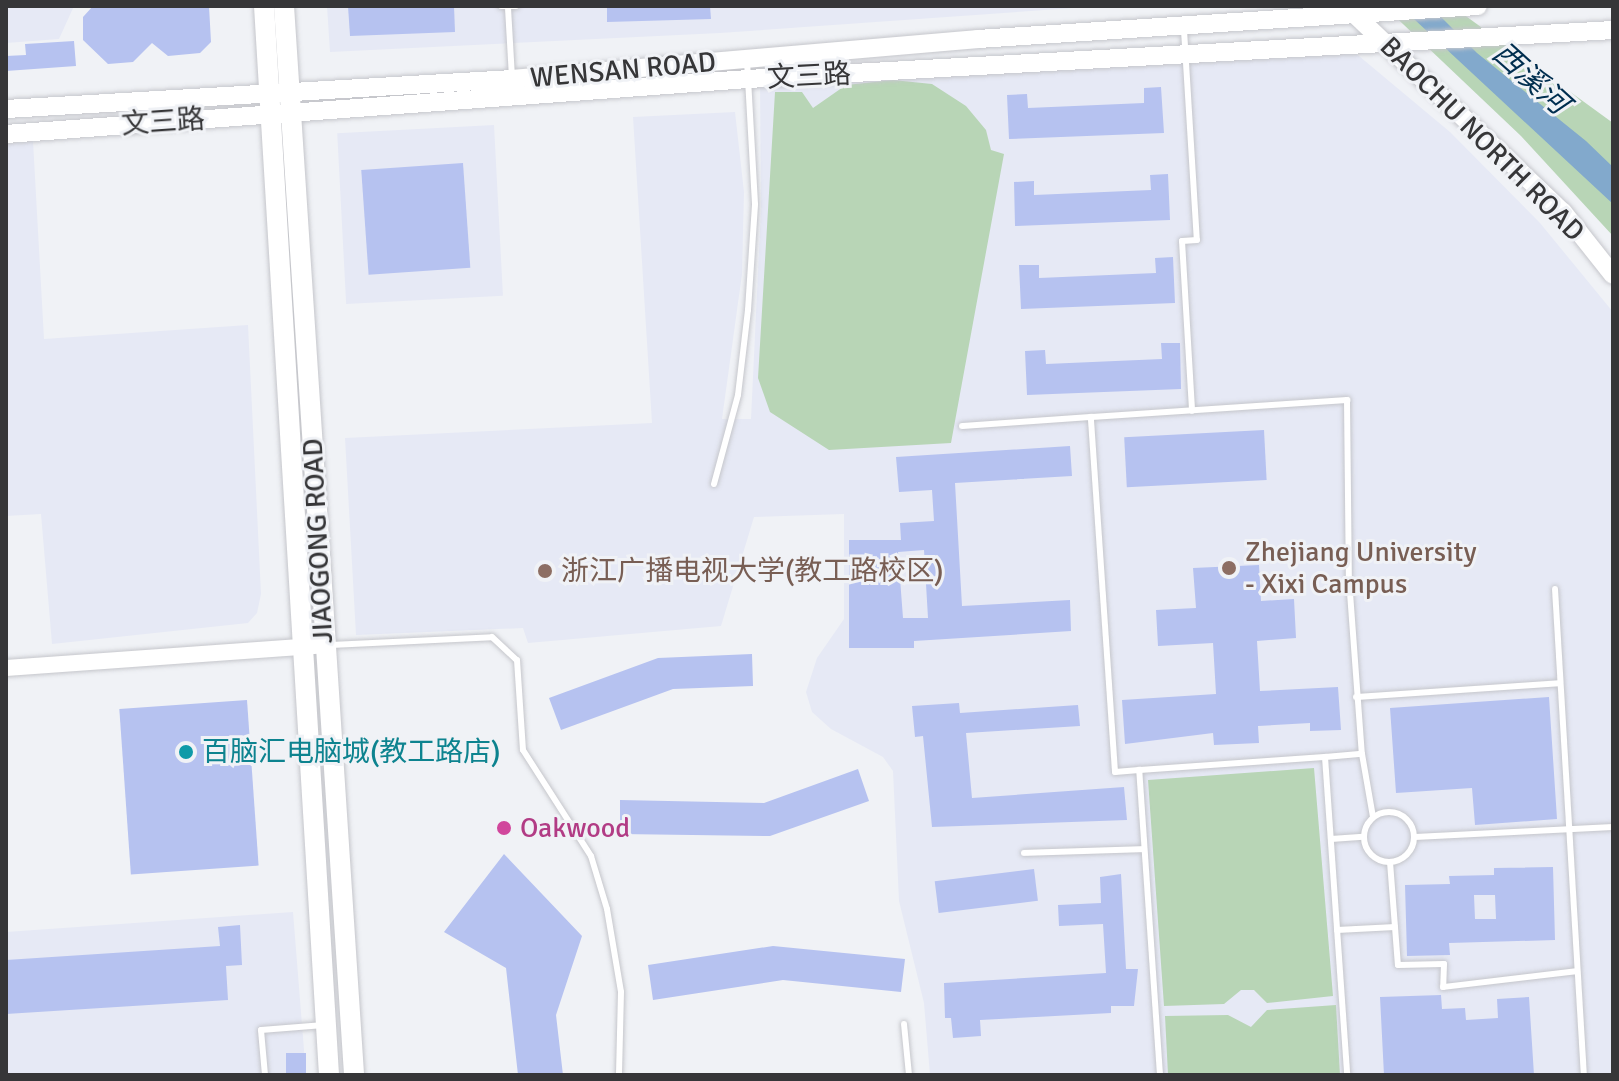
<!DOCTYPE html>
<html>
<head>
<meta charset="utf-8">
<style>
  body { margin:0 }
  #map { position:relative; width:1619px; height:1081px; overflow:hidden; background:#f0f2f6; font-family:Signika,"Noto Sans SC",sans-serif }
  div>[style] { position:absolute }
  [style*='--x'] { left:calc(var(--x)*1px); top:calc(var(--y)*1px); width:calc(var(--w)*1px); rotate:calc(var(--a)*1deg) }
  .built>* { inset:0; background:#e6e9f5; transform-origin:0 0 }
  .green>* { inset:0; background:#b8d5b6 }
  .water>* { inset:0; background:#82a9cc }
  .building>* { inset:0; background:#b6c2f0; transform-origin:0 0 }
  .roads { filter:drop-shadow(0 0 2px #c5c6cb) drop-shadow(0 0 2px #c5c6cb) }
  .service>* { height:6px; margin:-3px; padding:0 3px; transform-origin:3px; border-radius:3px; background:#fff }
  .service>.ring { margin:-3px; padding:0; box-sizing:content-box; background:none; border:6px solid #fff; border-radius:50% }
  .tertiary>* { height:16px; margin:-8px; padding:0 8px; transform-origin:8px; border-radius:8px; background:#fff }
  .secondary>* { height:18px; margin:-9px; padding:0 9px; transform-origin:9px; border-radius:9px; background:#fff }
  .primary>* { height:20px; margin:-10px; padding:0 10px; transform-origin:10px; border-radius:10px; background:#fff }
  .dots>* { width:22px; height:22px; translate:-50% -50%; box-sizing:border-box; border:4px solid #f0f2f6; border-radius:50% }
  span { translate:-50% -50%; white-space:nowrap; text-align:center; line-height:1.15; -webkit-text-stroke:6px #f0f2f6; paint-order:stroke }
  .street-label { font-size:28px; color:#363638 }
  .education-label { font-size:28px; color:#785e54 }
  .left { translate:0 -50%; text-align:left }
  .culture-label { font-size:28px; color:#0d838f }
  .hotel-label { font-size:28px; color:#b23c85 }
  .water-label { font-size:30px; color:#002e4f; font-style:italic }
  .frame { position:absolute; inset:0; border:8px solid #363638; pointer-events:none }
</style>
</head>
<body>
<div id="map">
  <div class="built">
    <i style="clip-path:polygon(6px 6px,74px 6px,59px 39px,6px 43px)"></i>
    <i style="clip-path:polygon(327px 6px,1102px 6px,720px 33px,330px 52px)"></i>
    <i style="clip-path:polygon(1353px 51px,1450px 132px,1540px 223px,1613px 312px,1613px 1075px,930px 1075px,924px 1003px,899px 901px,893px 771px,883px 757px,831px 729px,812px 712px,806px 692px,817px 658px,844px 619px,844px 514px,754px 517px,721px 626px,528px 643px,523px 628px,356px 635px,345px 438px,652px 423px,633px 117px,735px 112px,744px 192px,742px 274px,722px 419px,751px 419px,761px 209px,760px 79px)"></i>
    <i style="left:494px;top:125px;width:171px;height:157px;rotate:87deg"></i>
    <i style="clip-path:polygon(33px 141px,44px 339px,248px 325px,261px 594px,257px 613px,248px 623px,52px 644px,41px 514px,6px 516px,6px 144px)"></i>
    <i style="clip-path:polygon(293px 912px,306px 1075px,6px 1075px,6px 932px)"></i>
  </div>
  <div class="green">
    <i style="clip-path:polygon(1384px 6px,1452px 6px,1613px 123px,1613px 236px,1521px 136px)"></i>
    <i style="clip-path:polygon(893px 80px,932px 84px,966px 106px,986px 130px,991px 150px,1004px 154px,951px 443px,829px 450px,770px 412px,758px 378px,775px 92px,802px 92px,813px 108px,846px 85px)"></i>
    <i style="clip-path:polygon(1314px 768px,1333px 996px,1267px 1003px,1254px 990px,1241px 990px,1224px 1004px,1164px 1006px,1148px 780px)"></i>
    <i style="clip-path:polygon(1336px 1005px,1340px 1075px,1168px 1075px,1165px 1016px,1228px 1015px,1251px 1027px,1267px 1010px)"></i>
  </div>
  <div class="water">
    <i style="clip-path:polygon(1400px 6px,1430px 6px,1477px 53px,1586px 141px,1613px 167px,1613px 204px)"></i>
  </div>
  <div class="building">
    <i style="clip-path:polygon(93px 6px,209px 6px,211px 42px,200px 53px,168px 56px,152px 43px,133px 62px,108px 64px,83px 40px,83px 17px)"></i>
    <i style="clip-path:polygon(348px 6px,454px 6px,455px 32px,350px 36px)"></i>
    <i style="clip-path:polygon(607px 6px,710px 6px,711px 19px,607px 22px)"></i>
    <i style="clip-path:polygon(74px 41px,76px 66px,6px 71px,6px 56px,26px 55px,25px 44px)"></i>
    <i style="clip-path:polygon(1161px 87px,1164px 133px,1009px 139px,1007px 95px,1027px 94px,1028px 108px,1144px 103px,1144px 88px)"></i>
    <i style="left:463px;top:163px;width:105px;height:102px;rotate:86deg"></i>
    <i style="clip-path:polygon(1168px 174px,1170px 220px,1015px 226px,1014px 182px,1034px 181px,1034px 195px,1151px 190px,1150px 175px)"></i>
    <i style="clip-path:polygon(1173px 257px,1175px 303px,1021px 309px,1019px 265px,1039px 265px,1039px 278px,1156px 273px,1155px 258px)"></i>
    <i style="clip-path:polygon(1161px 343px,1180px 343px,1181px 389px,1027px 395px,1025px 351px,1045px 350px,1046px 364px,1162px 359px)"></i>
    <i style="left:1264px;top:430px;width:50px;height:140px;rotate:87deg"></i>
    <i style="clip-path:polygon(evenodd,1070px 446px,1072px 476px,955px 483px,962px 606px,1070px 600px,1071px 631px,914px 641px,914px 648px,849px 648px,849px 540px,901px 540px,900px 523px,934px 521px,932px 490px,899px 492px,896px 457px,1070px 446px,924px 550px,928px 618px,903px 618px,898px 552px,924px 550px)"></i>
    <i style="clip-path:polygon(1259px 565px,1261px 601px,1294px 599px,1296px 638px,1257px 641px,1260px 691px,1338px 687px,1341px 730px,1310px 731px,1310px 723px,1258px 726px,1259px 743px,1214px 745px,1213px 733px,1125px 744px,1122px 700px,1216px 694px,1213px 643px,1158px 646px,1156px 610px,1196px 608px,1193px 568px)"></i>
    <i style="clip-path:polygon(752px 654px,753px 686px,673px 689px,561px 730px,549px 698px,658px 658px)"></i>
    <i style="clip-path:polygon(1549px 697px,1557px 819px,1475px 825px,1472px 788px,1396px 793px,1390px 708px)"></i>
    <i style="left:247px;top:700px;width:166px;height:128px;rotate:86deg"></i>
    <i style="clip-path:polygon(959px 703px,960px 713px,1078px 705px,1080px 726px,966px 733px,972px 798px,1124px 787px,1127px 820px,932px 827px,923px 736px,915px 737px,912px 706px)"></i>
    <i style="clip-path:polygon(858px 769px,869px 801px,770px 836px,620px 834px,620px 800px,764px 803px)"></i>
    <i style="clip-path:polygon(504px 854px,582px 936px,556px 1015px,563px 1075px,518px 1075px,506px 968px,444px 932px)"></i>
    <i style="clip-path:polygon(evenodd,1553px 867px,1555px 940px,1449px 943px,1450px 955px,1407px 956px,1405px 885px,1450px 884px,1449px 876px,1494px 875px,1494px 868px,1553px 867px,1474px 895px,1495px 895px,1496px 919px,1475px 919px,1474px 895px)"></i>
    <i style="left:1034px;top:869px;width:32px;height:100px;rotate:83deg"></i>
    <i style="clip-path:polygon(1121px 874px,1126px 969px,1138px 969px,1134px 1006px,1111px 1006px,1111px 1013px,980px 1020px,981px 1036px,953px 1038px,951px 1018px,945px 1018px,944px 983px,1106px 973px,1103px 924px,1059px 926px,1058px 905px,1101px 903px,1100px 877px)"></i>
    <i style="clip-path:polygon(240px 925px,242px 965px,226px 966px,228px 1000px,6px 1014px,6px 960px,220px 946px,218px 927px)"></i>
    <i style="clip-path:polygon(773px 946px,905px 959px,901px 992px,783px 980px,653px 1000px,648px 965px)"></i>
    <i style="clip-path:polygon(1441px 995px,1442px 1009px,1465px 1008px,1466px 1020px,1498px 1018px,1497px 999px,1529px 997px,1534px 1075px,1384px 1075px,1380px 997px)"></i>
    <i style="left:286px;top:1053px;width:20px;height:22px"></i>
  </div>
  <div class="roads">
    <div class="service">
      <i style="--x:501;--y:6;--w:15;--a:0"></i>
      <i style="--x:508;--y:8;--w:69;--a:86.7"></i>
      <i style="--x:1184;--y:30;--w:210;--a:86.5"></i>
      <i style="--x:1197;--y:240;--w:15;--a:176"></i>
      <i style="--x:1182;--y:241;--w:170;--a:86.6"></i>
      <i style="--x:962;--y:426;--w:129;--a:-4"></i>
      <i style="--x:714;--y:484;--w:92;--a:-74.9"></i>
      <i style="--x:738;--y:395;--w:86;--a:-83.3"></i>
      <i style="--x:748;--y:310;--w:106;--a:-86.2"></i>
      <i style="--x:755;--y:204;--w:144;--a:-93.2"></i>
      <i style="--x:1555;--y:589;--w:487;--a:86.6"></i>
      <i style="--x:331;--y:645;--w:161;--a:-2.8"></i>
      <i style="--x:492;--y:637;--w:34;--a:43"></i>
      <i style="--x:517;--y:660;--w:90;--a:86.2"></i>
      <i style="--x:523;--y:750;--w:126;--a:57.3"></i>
      <i style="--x:591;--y:856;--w:55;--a:73.2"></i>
      <i style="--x:607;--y:909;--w:84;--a:80.4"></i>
      <i style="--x:621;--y:992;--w:83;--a:91.4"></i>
      <i style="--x:1356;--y:697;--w:204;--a:-3.9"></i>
      <i style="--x:1325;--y:757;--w:37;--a:-5"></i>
      <i style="--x:1139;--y:770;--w:24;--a:175"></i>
      <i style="--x:1115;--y:772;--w:356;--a:-93.9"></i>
      <i style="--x:1091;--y:417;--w:257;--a:-3.8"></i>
      <i style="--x:1347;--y:400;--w:179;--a:89.4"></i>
      <i style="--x:1349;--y:579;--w:175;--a:85.8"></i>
      <i style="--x:1362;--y:754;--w:64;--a:80.1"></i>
      <i class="ring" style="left:1364px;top:812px;width:44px;height:44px"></i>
      <i style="--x:1415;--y:837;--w:198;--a:-2.9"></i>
      <i style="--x:1331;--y:839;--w:32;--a:-4"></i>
      <i style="--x:1024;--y:853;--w:120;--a:-1.9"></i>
      <i style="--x:1390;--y:862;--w:103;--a:85.6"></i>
      <i style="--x:1398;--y:965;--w:46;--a:-1.2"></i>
      <i style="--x:1444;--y:964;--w:23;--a:92"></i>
      <i style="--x:1443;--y:987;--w:135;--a:-6.8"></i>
      <i style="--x:1337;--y:930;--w:58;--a:-3"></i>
      <i style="--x:904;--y:1024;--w:51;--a:84.4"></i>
      <i style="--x:265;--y:1075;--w:45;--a:-95.1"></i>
      <i style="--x:261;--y:1030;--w:63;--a:-4.5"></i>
      <i style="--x:1160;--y:1075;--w:306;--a:-93.9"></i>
      <i style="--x:1139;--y:770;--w:186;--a:-4"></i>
      <i style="--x:1325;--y:757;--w:319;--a:86"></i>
    </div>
    <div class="tertiary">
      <i style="--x:6;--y:668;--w:319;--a:-4.1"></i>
    </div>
    <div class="secondary">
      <i style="--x:1351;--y:11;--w:292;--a:43.5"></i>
      <i style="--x:1563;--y:212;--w:80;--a:51.6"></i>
      <i style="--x:6;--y:109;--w:507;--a:-3.39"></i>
      <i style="--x:512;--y:79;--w:468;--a:-4.9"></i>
      <i style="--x:978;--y:39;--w:501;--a:-3.78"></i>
      <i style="--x:6;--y:134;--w:744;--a:-4.24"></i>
      <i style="--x:748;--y:79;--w:866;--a:-3.24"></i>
    </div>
    <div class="primary">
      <i style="--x:264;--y:6;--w:1071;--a:86.52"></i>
      <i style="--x:284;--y:6;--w:1071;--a:86.25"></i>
    </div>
  </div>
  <div class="dots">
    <i style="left:1229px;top:568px;background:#8d6e63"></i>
    <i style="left:545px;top:571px;background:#8d6e63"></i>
    <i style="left:186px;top:752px;background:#0f9aa8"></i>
    <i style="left:504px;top:828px;background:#d1479c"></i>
  </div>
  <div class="street-label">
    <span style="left:623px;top:70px;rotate:-5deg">WENSAN ROAD</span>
    <span style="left:809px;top:76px;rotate:-3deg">文三路</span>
    <span style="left:163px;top:122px;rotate:-4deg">文三路</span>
    <span style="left:1482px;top:139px;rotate:45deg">BAOCHU NORTH ROAD</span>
    <span style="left:318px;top:541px;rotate:-93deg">JIAOGONG ROAD</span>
  </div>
  <div class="education-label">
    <span class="left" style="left:1245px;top:568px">Zhejiang University<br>- Xixi Campus</span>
    <span class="left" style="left:561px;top:571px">浙江广播电视大学(教工路校区)</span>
  </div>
  <div class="culture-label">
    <span class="left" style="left:202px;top:752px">百脑汇电脑城(教工路店)</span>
  </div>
  <div class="hotel-label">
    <span class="left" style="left:520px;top:828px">Oakwood</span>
  </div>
  <div class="water-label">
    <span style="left:1530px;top:79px;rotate:42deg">西溪河</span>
  </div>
  <div class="frame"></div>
</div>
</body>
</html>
